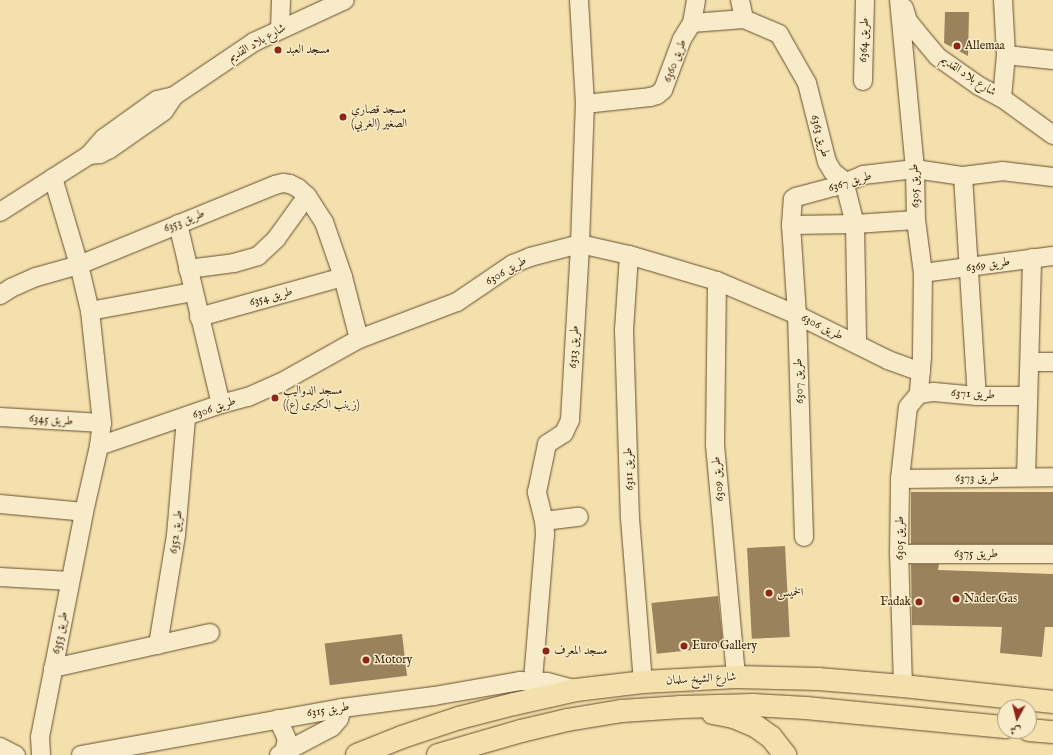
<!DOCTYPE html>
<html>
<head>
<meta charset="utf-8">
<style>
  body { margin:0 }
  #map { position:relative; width:1053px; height:755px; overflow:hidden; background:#f4e0ad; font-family:"IM FELL English",Amiri,serif }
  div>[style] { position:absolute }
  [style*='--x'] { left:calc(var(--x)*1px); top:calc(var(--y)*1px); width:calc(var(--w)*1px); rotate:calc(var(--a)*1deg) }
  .building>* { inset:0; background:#9a835c; transform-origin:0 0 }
  .roads { filter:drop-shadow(0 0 1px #674e2e) drop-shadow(0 0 1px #674e2e) }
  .minor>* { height:18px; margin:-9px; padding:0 9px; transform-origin:9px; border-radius:9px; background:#f8ebca }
  .major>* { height:22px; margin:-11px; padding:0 11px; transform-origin:11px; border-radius:11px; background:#f4e0ad }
  .dots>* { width:11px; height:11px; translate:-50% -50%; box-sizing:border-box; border:2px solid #f8ebca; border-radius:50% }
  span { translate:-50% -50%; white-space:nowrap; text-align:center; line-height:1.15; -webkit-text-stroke:3px #f8ebca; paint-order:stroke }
  .street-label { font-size:12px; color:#381e04 }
  .poi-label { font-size:12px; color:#381e04 }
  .left { translate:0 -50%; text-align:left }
  .right { translate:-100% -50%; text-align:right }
  .north { position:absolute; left:997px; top:699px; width:40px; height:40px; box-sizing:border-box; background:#f8ebca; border:1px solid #ab997b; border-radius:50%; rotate:187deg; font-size:11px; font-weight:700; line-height:16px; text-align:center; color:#381e04 }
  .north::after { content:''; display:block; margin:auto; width:14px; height:18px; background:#8f2418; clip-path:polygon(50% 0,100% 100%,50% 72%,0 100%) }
</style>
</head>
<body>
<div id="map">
  <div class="building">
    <i style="clip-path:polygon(945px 12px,969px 12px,968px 56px,944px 43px)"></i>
    <i style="left:911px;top:492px;width:142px;height:52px"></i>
    <i style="left:785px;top:546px;width:91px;height:38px;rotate:87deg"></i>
    <i style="clip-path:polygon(911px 564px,939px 564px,938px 570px,1053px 574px,1053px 627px,1045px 627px,1042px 657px,1000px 653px,1002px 627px,912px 625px)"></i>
    <i style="left:718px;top:596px;width:51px;height:67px;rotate:84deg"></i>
    <i style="left:402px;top:634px;width:42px;height:78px;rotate:83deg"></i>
  </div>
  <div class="roads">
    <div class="minor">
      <i style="--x:740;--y:0;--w:19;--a:78"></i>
      <i style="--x:744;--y:19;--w:38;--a:23"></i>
      <i style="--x:779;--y:34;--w:56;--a:60.3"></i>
      <i style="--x:807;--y:83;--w:81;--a:75.8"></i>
      <i style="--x:827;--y:162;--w:12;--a:59"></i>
      <i style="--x:833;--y:172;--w:14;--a:39"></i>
      <i style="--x:844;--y:181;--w:44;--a:75.7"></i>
      <i style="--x:855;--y:224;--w:120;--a:89"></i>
      <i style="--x:899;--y:0;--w:170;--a:84.6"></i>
      <i style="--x:915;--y:169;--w:51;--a:88.9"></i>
      <i style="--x:916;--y:220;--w:53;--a:82.5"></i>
      <i style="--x:923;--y:273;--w:84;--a:90.7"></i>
      <i style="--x:922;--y:357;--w:37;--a:95"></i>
      <i style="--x:904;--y:8;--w:14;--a:73"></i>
      <i style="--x:908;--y:21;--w:13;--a:51"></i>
      <i style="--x:916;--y:31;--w:34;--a:50"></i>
      <i style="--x:938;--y:57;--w:50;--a:35.3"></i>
      <i style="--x:979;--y:86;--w:26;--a:28"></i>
      <i style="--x:1002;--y:98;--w:63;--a:36"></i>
      <i style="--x:692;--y:23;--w:52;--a:-4.4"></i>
      <i style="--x:280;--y:29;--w:29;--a:-88"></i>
      <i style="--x:1006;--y:55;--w:47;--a:6.1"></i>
      <i style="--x:863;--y:81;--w:81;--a:-88.6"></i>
      <i style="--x:1002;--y:98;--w:43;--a:-84.7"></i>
      <i style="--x:1006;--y:55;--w:55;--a:-93.1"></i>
      <i style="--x:585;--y:104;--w:65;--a:-6.1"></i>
      <i style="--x:650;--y:97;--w:7;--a:-16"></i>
      <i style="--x:657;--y:95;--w:8;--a:-40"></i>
      <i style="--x:663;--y:90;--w:54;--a:-69.6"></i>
      <i style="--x:682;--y:39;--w:19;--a:-58"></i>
      <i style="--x:692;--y:23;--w:23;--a:-80"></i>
      <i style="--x:89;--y:155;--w:11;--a:-5"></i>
      <i style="--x:100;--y:154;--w:11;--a:-27"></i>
      <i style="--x:110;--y:149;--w:66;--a:-35.1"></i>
      <i style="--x:164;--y:111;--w:18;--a:-56"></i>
      <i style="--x:174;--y:96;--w:97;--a:-34"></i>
      <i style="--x:254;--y:42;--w:100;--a:-24.8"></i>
      <i style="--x:963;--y:176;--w:220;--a:86.4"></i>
      <i style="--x:0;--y:212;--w:106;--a:-32.6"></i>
      <i style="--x:89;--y:155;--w:23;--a:-49"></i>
      <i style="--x:104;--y:138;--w:65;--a:-35.6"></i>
      <i style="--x:157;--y:100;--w:17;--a:-13"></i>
      <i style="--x:178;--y:224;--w:185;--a:76.6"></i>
      <i style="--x:791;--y:225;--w:64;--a:-0.9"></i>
      <i style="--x:855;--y:224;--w:61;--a:-3.8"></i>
      <i style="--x:629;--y:255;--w:75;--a:93.8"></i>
      <i style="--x:624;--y:330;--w:188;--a:88.2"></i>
      <i style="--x:630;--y:518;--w:165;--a:85.5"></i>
      <i style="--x:188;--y:269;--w:46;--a:-7.4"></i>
      <i style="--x:234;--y:263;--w:25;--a:-16"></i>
      <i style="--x:258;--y:256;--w:25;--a:-43"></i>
      <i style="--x:276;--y:239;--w:53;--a:-54.2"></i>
      <i style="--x:923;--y:273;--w:131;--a:-7.5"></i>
      <i style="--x:717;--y:281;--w:164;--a:90.7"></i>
      <i style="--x:715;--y:445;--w:233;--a:84.8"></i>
      <i style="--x:0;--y:295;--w:13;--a:-32"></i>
      <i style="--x:11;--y:288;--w:27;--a:-24"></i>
      <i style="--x:36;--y:277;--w:45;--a:-15.6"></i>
      <i style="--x:79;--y:265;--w:212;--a:-22.2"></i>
      <i style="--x:275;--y:185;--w:8;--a:-14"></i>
      <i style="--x:283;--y:183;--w:7;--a:8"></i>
      <i style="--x:290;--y:184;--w:9;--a:27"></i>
      <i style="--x:298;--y:188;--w:12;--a:42"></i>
      <i style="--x:307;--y:196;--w:31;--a:57"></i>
      <i style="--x:324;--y:222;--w:58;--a:70.9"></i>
      <i style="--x:343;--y:277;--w:64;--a:75.5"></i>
      <i style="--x:90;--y:311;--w:105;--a:-10.5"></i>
      <i style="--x:199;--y:317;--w:149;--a:-15.5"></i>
      <i style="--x:1030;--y:362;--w:23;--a:0"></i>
      <i style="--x:919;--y:394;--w:15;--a:-8"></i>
      <i style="--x:934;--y:392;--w:43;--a:5.3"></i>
      <i style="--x:977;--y:396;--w:50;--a:0"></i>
      <i style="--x:0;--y:417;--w:102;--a:3.4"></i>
      <i style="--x:99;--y:446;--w:129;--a:-19"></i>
      <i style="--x:221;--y:404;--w:28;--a:-15"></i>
      <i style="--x:248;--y:397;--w:35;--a:-24"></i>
      <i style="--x:280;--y:383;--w:90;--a:-29.1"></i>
      <i style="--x:359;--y:339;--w:105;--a:-20.7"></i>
      <i style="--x:457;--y:302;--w:68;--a:-34.2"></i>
      <i style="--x:513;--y:264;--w:18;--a:-22"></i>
      <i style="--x:530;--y:257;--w:52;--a:-14.6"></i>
      <i style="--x:580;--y:244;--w:50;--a:12.7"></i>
      <i style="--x:629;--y:255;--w:92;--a:16.5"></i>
      <i style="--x:717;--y:281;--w:87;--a:23"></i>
      <i style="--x:797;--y:315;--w:102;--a:26.3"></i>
      <i style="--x:888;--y:360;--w:35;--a:20"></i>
      <i style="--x:1026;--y:477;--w:219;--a:-88.4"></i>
      <i style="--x:900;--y:479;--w:153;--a:-0.7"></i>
      <i style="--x:0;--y:504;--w:84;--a:5.4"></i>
      <i style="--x:544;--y:521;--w:35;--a:-7"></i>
      <i style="--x:804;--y:537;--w:222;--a:-91.8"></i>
      <i style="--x:797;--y:315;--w:90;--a:-93.8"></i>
      <i style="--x:791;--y:225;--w:26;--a:-86"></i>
      <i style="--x:793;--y:199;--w:4;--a:-34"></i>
      <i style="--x:796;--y:197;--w:39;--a:-15"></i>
      <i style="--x:834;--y:187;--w:31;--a:-22"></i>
      <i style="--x:863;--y:175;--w:52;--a:-6.6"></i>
      <i style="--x:915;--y:169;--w:49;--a:8.3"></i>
      <i style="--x:963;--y:176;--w:39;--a:-7"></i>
      <i style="--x:1002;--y:171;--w:51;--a:6.7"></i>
      <i style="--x:899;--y:554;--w:154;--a:0"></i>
      <i style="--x:0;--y:577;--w:70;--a:3.3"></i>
      <i style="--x:158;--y:645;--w:111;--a:-80.7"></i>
      <i style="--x:176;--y:535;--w:117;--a:-85.1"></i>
      <i style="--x:53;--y:668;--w:161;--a:-12.6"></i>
      <i style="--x:533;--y:680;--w:146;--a:-85.3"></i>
      <i style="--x:545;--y:534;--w:13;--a:-94"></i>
      <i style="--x:544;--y:521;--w:30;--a:-104"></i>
      <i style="--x:537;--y:492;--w:49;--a:-78.2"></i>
      <i style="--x:547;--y:444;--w:20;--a:-33"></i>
      <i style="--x:564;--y:433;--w:14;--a:-65"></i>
      <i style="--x:570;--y:420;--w:176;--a:-86.7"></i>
      <i style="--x:580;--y:244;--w:140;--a:-88"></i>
      <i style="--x:585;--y:104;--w:104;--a:-93.3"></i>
      <i style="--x:903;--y:686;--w:132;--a:-91.7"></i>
      <i style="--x:899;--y:554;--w:75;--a:-89.2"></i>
      <i style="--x:900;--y:479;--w:72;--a:-83.7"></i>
      <i style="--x:908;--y:407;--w:17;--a:-50"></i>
      <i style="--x:278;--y:719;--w:22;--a:66"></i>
      <i style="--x:287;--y:739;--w:13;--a:103"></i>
      <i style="--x:0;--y:747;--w:18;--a:27"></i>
      <i style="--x:41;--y:755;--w:18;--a:-93"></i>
      <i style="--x:40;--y:737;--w:229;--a:-78.9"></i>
      <i style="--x:84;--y:512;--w:68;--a:-77.2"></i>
      <i style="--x:99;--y:446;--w:23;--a:-83"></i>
      <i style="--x:102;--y:423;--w:113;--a:-96.1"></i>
      <i style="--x:90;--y:311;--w:47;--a:-103.4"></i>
      <i style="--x:79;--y:265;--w:91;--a:-106.6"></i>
      <i style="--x:81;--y:755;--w:265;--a:-10.2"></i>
      <i style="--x:342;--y:708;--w:93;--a:-7.4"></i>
      <i style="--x:434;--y:696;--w:87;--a:-9.9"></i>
      <i style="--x:520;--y:681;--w:27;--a:2"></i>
      <i style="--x:547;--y:682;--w:30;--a:15"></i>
      <i style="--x:279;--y:755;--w:60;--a:-27.8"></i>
      <i style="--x:332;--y:727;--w:11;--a:-49"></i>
      <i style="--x:339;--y:719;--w:11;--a:-75"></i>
    </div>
    <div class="major">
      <i style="--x:713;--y:713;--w:21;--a:11"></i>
      <i style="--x:734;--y:717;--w:25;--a:23"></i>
      <i style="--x:757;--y:727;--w:17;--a:36"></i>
      <i style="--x:771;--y:737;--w:23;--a:52"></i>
      <i style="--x:1029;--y:730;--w:24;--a:5"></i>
      <i style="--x:357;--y:755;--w:48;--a:-21.8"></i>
      <i style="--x:402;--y:737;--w:60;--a:-18.4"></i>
      <i style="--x:459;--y:718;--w:57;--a:-14.3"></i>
      <i style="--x:514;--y:704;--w:64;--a:-12.7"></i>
      <i style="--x:576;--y:690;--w:67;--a:-6.8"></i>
      <i style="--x:643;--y:682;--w:93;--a:-3.1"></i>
      <i style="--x:736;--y:677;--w:82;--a:1.4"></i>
      <i style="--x:818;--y:679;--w:85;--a:4.7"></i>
      <i style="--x:903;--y:686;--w:151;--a:6.1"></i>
      <i style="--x:438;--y:755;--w:86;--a:-16.1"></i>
      <i style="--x:521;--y:731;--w:47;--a:-13.4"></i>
      <i style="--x:567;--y:720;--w:56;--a:-9.3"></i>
      <i style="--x:622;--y:711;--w:59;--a:-3.9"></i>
      <i style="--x:681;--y:707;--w:72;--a:-1.6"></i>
      <i style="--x:753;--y:705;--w:53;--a:3.2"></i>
      <i style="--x:806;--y:708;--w:200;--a:5.5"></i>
    </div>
  </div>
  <div class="dots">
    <i style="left:957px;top:46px;background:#8f2418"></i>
    <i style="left:278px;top:50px;background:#8f2418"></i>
    <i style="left:343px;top:117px;background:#8f2418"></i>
    <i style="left:275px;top:398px;background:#8f2418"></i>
    <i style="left:769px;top:593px;background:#8f2418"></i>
    <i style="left:956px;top:599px;background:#8f2418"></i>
    <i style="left:919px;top:602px;background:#8f2418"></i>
    <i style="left:684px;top:646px;background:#8f2418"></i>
    <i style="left:546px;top:651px;background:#8f2418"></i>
    <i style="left:366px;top:660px;background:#8f2418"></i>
  </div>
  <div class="street-label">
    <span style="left:864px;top:40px;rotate:-88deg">طريق 6364</span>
    <span style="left:257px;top:43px;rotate:-30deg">شارع بلاد القديم</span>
    <span style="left:675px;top:61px;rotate:-69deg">طريق 6360</span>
    <span style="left:968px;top:76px;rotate:33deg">شارع بلاد القديم</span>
    <span style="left:820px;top:136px;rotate:75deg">طريق 6363</span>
    <span style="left:850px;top:182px;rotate:-17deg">طريق 6367</span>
    <span style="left:915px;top:186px;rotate:-92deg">طريق 6305</span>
    <span style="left:184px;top:221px;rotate:-22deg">طريق 6353</span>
    <span style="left:988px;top:265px;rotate:-9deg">طريق 6369</span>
    <span style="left:506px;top:271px;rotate:-30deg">طريق 6306</span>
    <span style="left:271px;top:297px;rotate:-15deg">طريق 6354</span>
    <span style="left:822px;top:327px;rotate:26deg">طريق 6306</span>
    <span style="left:574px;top:347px;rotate:-87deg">طريق 6313</span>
    <span style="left:799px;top:381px;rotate:-92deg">طريق 6307</span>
    <span style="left:973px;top:394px;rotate:3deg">طريق 6371</span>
    <span style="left:214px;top:408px;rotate:-19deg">طريق 6306</span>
    <span style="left:51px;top:420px;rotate:4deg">طريق 6345</span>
    <span style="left:629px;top:469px;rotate:-92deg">طريق 6311</span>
    <span style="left:977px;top:478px;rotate:-1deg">طريق 6373</span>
    <span style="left:718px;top:479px;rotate:-95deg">طريق 6309</span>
    <span style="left:176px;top:532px;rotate:-83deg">طريق 6352</span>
    <span style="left:900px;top:538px;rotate:-90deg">طريق 6305</span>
    <span style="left:976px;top:554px">طريق 6375</span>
    <span style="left:60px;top:633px;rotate:-79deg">طريق 6353</span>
    <span style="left:701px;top:679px;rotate:-3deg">شارع الشيخ سلمان</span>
    <span style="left:328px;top:710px;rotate:-9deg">طريق 6315</span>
  </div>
  <div class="poi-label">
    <span class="left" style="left:965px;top:46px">Allemaa</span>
    <span class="left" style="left:286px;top:50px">مسجد العبد</span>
    <span class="left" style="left:351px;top:117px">مسجد قصاري<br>الصغير (الغربي)</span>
    <span class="left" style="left:283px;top:398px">مسجد الدواليب<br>(زينب الكبرى (ع))</span>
    <span class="left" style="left:777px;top:593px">الخميس</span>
    <span class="left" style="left:964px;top:599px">Nader Gas</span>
    <span class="right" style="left:911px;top:602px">Fadak</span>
    <span class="left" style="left:692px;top:646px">Euro Gallery</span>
    <span class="left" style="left:554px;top:651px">مسجد المعرف</span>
    <span class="left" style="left:374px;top:660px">Motory</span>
  </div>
  <div class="north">ش</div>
</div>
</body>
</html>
